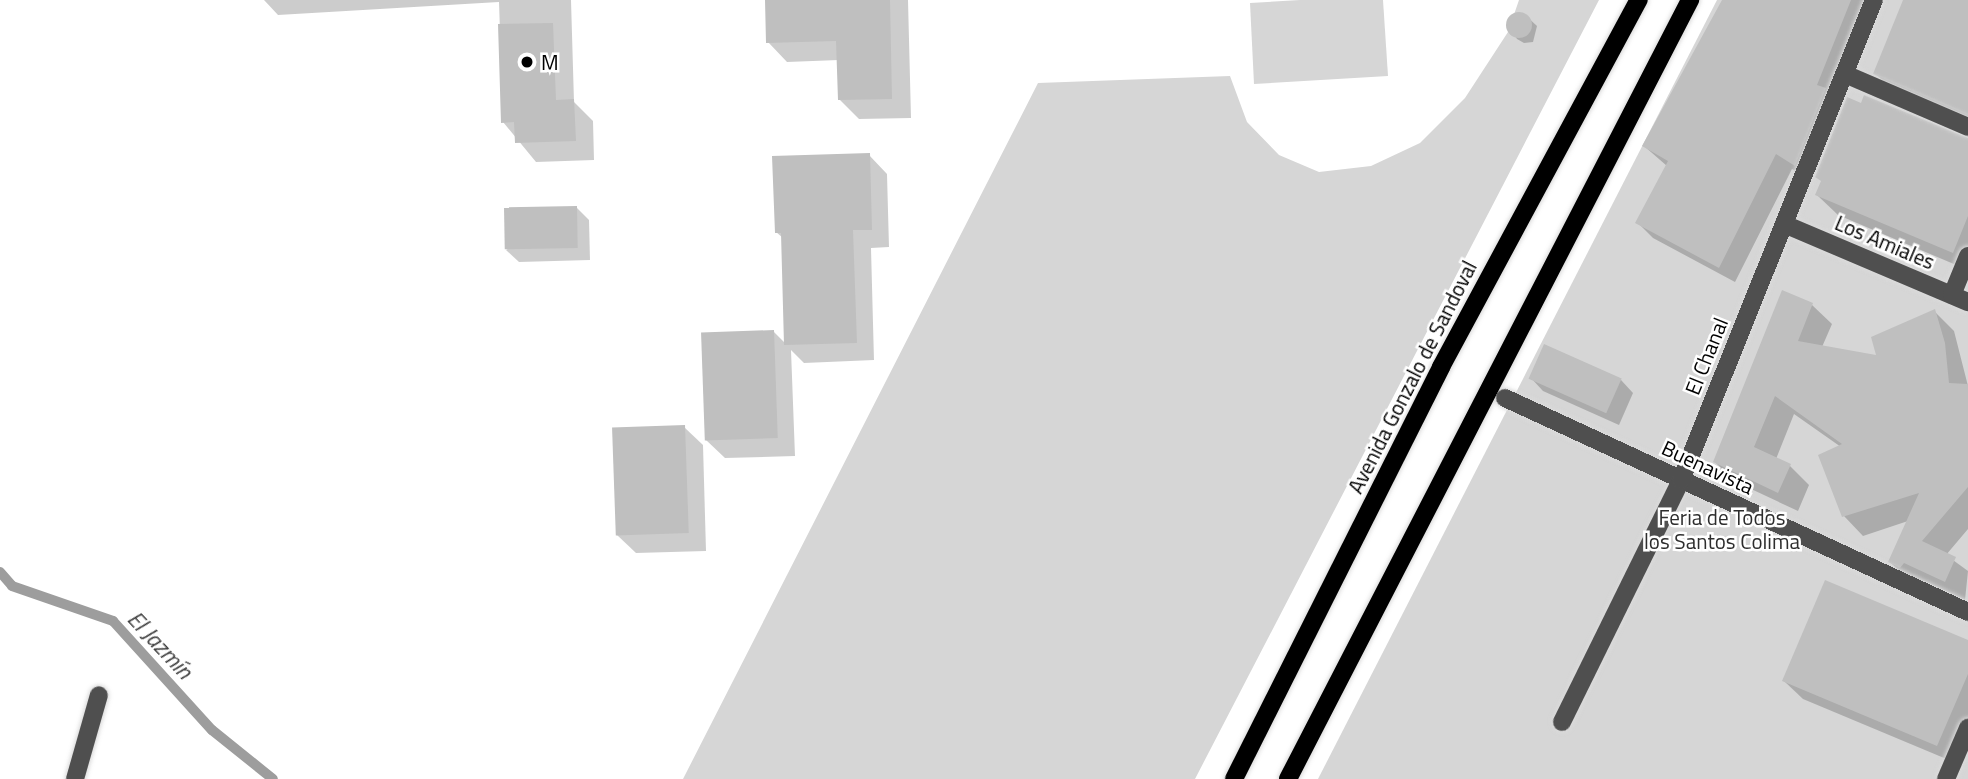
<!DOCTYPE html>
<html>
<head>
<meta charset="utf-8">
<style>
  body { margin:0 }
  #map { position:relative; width:1968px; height:779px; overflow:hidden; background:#fff; font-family:"Titillium Web",sans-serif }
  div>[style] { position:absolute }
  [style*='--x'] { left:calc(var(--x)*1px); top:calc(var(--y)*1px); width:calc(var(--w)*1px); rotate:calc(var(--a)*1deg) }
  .green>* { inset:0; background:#d6d6d6 }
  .shadow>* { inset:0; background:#0003 }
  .stream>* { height:10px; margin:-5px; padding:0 5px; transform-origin:5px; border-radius:5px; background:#9d9d9d }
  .building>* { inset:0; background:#bfbfbf; transform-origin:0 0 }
  .round { border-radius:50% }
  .roads { filter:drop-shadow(0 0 2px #dbdbdb) drop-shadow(0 0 2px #dbdbdb) }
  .minor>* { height:18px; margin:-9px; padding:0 9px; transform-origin:9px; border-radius:9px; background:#4f4f4f }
  .major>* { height:18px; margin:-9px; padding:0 9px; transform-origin:9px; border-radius:9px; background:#000 }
  .dots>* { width:19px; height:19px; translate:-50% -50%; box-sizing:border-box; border:4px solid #fff; border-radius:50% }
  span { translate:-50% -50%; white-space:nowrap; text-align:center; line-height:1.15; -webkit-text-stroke:5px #fff; paint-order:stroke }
  .poi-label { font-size:21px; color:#000 }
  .left { translate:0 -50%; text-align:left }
  .street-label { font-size:21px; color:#000 }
  .park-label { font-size:21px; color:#2d2d2d }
  .water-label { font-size:23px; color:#3e3e3e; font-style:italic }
</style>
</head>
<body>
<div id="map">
  <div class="green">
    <i style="clip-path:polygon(1300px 0,1383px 0,1388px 76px,1254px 84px,1250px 3px)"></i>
    <i style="clip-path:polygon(1519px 0,1599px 0,1195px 779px,683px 779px,1038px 83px,1230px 76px,1247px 122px,1279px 155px,1319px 172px,1371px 166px,1420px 143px,1465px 98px,1508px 32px)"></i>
    <i style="clip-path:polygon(1717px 0,1968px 0,1968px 779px,1318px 779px)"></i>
  </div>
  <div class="shadow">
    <i style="clip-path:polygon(264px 0,571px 0,574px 102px,593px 121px,594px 160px,536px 162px,503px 122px,499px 2px,278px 15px)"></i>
    <i style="clip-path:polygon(767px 0,908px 0,911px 118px,859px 119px,840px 100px,839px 60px,787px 62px,768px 42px)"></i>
    <i style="clip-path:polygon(1724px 0,1872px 0,1811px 180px,1792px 169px,1735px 282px,1653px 238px,1637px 222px,1667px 166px,1644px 146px)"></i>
    <i style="clip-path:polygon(1905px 0,1968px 0,1968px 125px,1896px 94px,1875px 73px)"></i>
    <i style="clip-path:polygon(1523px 13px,1537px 26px,1533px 42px,1524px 43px,1517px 39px,1508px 25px,1511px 16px)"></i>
    <i style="clip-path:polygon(1968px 139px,1968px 270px,1838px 215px,1817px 195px)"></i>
    <i style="clip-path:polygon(869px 155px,887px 174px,889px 247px,871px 248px,874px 360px,804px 363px,791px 350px,795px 456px,725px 458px,706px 440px,773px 331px,786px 344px,783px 238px,776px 232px)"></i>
    <i style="clip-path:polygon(576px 207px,589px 220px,590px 260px,519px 262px,506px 250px)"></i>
    <i style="clip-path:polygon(1783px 292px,1812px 305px,1832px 324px,1822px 347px,1879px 357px,1934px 311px,1954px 331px,1968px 386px,1968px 529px,1946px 555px,1968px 571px,1965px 600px,1924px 581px,1920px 586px,1909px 581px,1890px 562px,1908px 521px,1863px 536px,1844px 516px,1841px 447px,1794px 414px,1776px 459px,1790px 466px,1809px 485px,1798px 511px,1734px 481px,1715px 462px)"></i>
    <i style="clip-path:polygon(1531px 378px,1621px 380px,1633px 393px,1619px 425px,1543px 391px)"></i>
    <i style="clip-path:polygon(684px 427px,703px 445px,706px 551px,636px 553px,617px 535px)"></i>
    <i style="clip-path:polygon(1968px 642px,1968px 735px,1956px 763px,1803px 699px,1784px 681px)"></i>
  </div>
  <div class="stream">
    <i style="--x:0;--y:572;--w:18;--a:49"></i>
    <i style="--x:12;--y:586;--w:107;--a:19.1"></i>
    <i style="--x:113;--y:621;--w:147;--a:47.8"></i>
    <i style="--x:212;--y:730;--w:78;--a:38.8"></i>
  </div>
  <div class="building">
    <i style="clip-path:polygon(765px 0,890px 0,892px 99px,838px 100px,836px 41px,766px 43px)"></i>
    <i style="clip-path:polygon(1722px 0,1851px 0,1817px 85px,1826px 88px,1795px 166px,1776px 154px,1719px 268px,1635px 223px,1668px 161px,1642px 146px)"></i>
    <i style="clip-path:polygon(1903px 0,1968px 0,1968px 115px,1873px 74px)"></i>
    <i class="round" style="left:1506px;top:12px;width:26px;height:26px"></i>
    <i style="clip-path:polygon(553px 23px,556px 100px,574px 99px,576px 141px,515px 143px,514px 122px,501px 123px,498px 24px)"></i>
    <i style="clip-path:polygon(1864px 95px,1968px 138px,1968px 216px,1953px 253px,1815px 195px,1821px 181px,1815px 177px,1847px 97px,1861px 103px)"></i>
    <i style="clip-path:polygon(870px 153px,872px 230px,853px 230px,857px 343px,784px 345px,781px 233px,775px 233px,772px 156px)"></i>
    <i style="left:577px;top:206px;width:42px;height:73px;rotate:89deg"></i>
    <i style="clip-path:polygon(1782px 290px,1813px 303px,1798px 341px,1876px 355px,1871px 337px,1935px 309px,1945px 343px,1949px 383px,1968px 384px,1968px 487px,1922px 541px,1956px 557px,1945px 582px,1904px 563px,1900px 568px,1888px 562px,1919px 493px,1842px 517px,1818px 455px,1842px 444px,1775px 396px,1754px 447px,1791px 464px,1778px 493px,1713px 462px)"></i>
    <i style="left:774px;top:330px;width:108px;height:73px;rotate:88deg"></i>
    <i style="left:1544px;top:344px;width:85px;height:38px;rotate:24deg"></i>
    <i style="left:685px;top:425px;width:108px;height:73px;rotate:88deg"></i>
    <i style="clip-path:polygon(1825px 580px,1968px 640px,1968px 674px,1937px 746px,1782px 681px)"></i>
  </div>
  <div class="roads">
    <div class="minor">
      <i style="--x:1845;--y:74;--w:134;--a:23.3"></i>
      <i style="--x:1784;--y:224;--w:200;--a:23"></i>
      <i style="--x:1952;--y:295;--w:42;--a:-67.7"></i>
      <i style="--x:1505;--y:398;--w:510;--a:24.81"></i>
      <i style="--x:1562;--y:722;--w:270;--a:-63.8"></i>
      <i style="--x:1681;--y:480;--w:517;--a:-68.1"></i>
      <i style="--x:75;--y:779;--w:87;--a:-74.1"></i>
      <i style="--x:1946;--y:779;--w:56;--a:-66.7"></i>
    </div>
    <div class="major">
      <i style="--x:1234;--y:779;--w:461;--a:-63.3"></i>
      <i style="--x:1441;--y:367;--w:417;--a:-61.7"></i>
      <i style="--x:1288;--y:779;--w:877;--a:-62.7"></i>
    </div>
  </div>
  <div class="dots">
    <i style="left:527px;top:62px;background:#000"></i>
  </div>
  <div class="poi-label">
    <span class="left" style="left:541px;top:62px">M</span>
  </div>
  <div class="street-label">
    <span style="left:1885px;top:242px;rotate:23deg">Los Amiales</span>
    <span style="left:1706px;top:356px;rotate:-68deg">El Chanal</span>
    <span style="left:1412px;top:377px;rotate:-63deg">Avenida Gonzalo de Sandoval</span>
    <span style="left:1708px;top:467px;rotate:25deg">Buenavista</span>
  </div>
  <div class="park-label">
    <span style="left:1722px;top:529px">Feria de Todos<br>los Santos Colima</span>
  </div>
  <div class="water-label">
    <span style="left:160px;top:645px;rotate:47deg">El Jazmín</span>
  </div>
</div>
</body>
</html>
